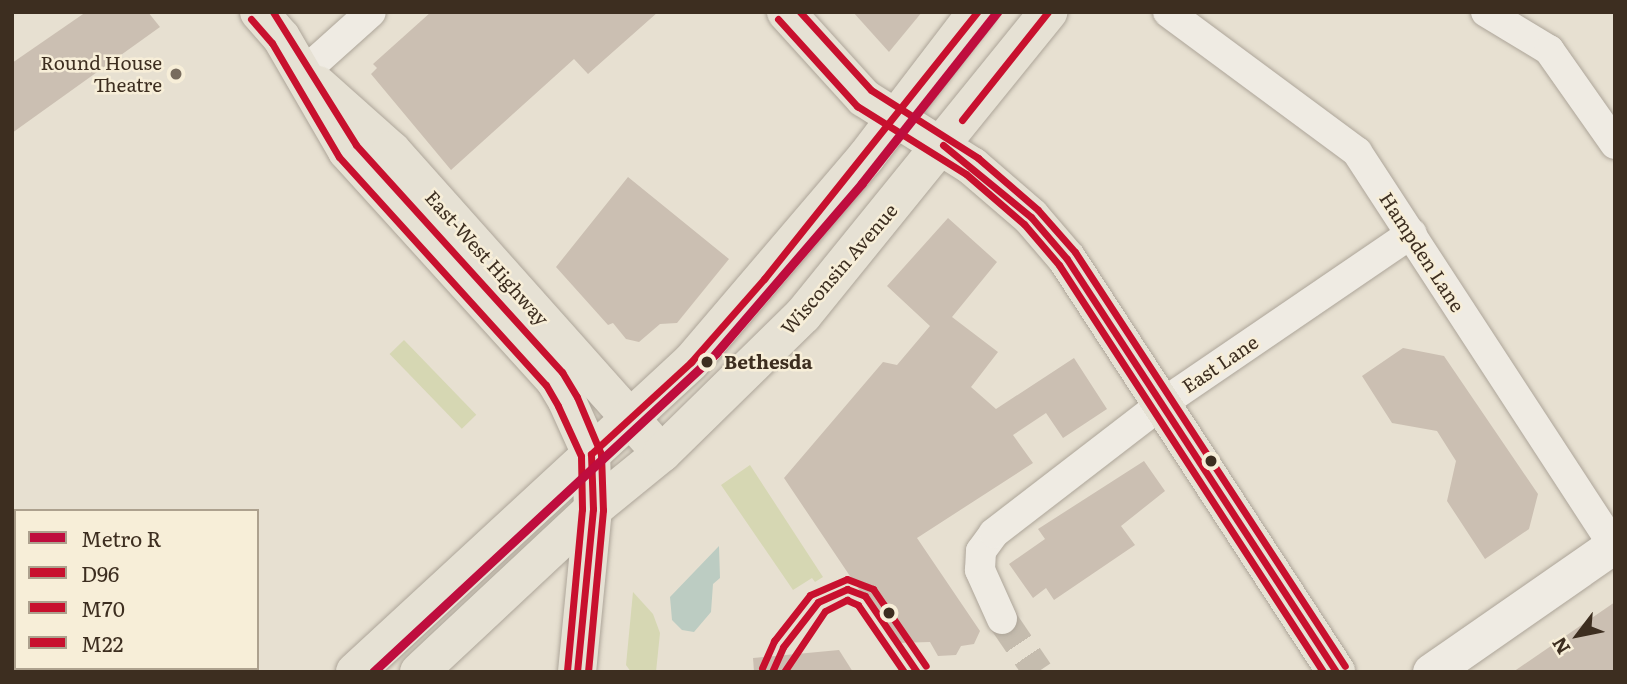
<!DOCTYPE html>
<html>
<head>
<meta charset="utf-8">
<style>
  body { margin:0 }
  #map { position:relative; width:1627px; height:684px; overflow:hidden; background:#e7e0d1; font-family:Literata,serif }
  div>[style] { position:absolute }
  [style*='--x'] { left:calc(var(--x)*1px); top:calc(var(--y)*1px); width:calc(var(--w)*1px); rotate:calc(var(--a)*1deg) }
  .green>* { inset:0; background:#d6d7b3; transform-origin:0 0 }
  .water>* { inset:0; background:#bcccc2 }
  .building>* { inset:0; background:#cbbfb2 }
  .minor-tunnel>* { height:30px; margin-top:-15px; transform-origin:0; background:repeating-linear-gradient(90deg,#c5bcae 0 30px,transparent 0 45px) }
  .roads { filter:drop-shadow(0 0 2px #ada599) drop-shadow(0 0 2px #ada599) }
  .minor>* { height:30px; margin:-15px; padding:0 15px; transform-origin:15px; border-radius:15px; background:#efebe3 }
  .tertiary>* { height:37px; margin:-18.5px; padding:0 18.5px; transform-origin:18.5px; border-radius:18.5px; background:#efebe3 }
  .primary>* { height:38px; margin:-19px; padding:0 19px; transform-origin:19px; border-radius:19px; background:#e6e1d4 }
  .bus-1>* { height:7px; margin:-3.5px; padding:0 3.5px; transform-origin:3.5px; border-radius:3.5px; background:#c8102e }
  .bus-2>* { height:7px; margin:-3.5px; padding:0 3.5px; transform-origin:3.5px; border-radius:3.5px; background:#c8102e }
  .bus-3>* { height:7px; margin:-3.5px; padding:0 3.5px; transform-origin:3.5px; border-radius:3.5px; background:#c8102e }
  .metro-1>* { height:9px; margin:-4.5px; padding:0 4.5px; transform-origin:4.5px; border-radius:4.5px; background:#bf0d3e }
  .dots>* { width:19px; height:19px; translate:-50% -50%; box-sizing:border-box; border:4px solid #f7eed8; border-radius:50% }
  span { translate:-50% -50%; white-space:nowrap; text-align:center; line-height:1.15; -webkit-text-stroke:5px #f7eed8; paint-order:stroke }
  .poi-label { font-size:19px; color:#3d2e20 }
  .right { translate:-100% -50%; text-align:right }
  .street-label { font-size:19px; color:#3d2e20 }
  .stop-label { font-size:19px; color:#3d2e20; font-weight:700 }
  .left { translate:0 -50%; text-align:left }
  .frame { position:absolute; inset:0; border:14px solid #3d2e20; pointer-events:none }
  .legend { position:absolute; left:14px; top:509px; width:245px; height:161px; box-sizing:border-box; background:#f7eed8; border:2px solid #ada18e; margin:0; padding:9px 12px; list-style:none; font-size:21px; color:#3d2e20 }
  .legend li { display:flex; align-items:center; gap:14px; height:35px }
  .legend b { width:35px; border:2px solid #ada18e }
  .north { position:absolute; left:1543px; top:600px; width:70px; height:70px; -webkit-text-stroke:5px #f7eed8; paint-order:stroke; rotate:238deg; font-size:19px; font-weight:700; line-height:28px; text-align:center; color:#3d2e20 }
  .north::after { content:''; display:block; margin:auto; width:24px; height:32px; background:#3d2e20; clip-path:polygon(50% 0,100% 100%,50% 72%,0 100%) }
</style>
</head>
<body>
<div id="map">
  <div class="green">
    <i style="left:404px;top:340px;width:104px;height:20px;rotate:46deg"></i>
    <i style="clip-path:polygon(750px 465px,823px 577px,815px 582px,812px 578px,793px 590px,721px 485px)"></i>
    <i style="clip-path:polygon(633px 592px,653px 614px,660px 633px,656px 672px,631px 672px,626px 665px)"></i>
  </div>
  <div class="water">
    <i style="clip-path:polygon(719px 546px,720px 578px,713px 584px,711px 612px,694px 632px,682px 630px,672px 620px,670px 597px)"></i>
  </div>
  <div class="building">
    <i style="clip-path:polygon(86px 12px,148px 12px,160px 27px,12px 133px,12px 63px)"></i>
    <i style="clip-path:polygon(431px 12px,658px 12px,588px 74px,574px 59px,451px 170px,371px 74px,377px 68px,373px 64px)"></i>
    <i style="clip-path:polygon(853px 12px,922px 12px,889px 52px)"></i>
    <i style="clip-path:polygon(628px 177px,729px 259px,677px 323px,660px 324px,639px 342px,626px 339px,613px 323px,608px 325px,556px 267px)"></i>
    <i style="clip-path:polygon(948px 218px,997px 262px,952px 317px,998px 352px,971px 387px,996px 409px,1074px 358px,1107px 409px,1063px 438px,1046px 413px,1013px 435px,1033px 463px,917px 538px,980px 631px,974px 644px,961px 646px,956px 655px,938px 656px,930px 642px,895px 643px,784px 478px,883px 362px,897px 365px,930px 326px,887px 286px)"></i>
    <i style="clip-path:polygon(1403px 348px,1444px 356px,1538px 494px,1529px 529px,1485px 559px,1447px 501px,1456px 461px,1437px 431px,1392px 423px,1362px 376px)"></i>
    <i style="clip-path:polygon(1144px 461px,1165px 491px,1121px 526px,1135px 545px,1054px 600px,1046px 588px,1033px 598px,1009px 564px,1045px 539px,1038px 529px)"></i>
    <i style="clip-path:polygon(1615px 602px,1615px 672px,1513px 672px)"></i>
    <i style="clip-path:polygon(839px 650px,853px 672px,754px 672px,753px 658px)"></i>
  </div>
  <div class="minor-tunnel">
    <i style="--x:1002;--y:619;--w:64;--a:55.8"></i>
  </div>
  <div class="roads">
    <div class="minor">
      <i style="--x:1168;--y:12;--w:235;--a:36.5"></i>
      <i style="--x:1357;--y:152;--w:473;--a:56.9"></i>
      <i style="--x:1486;--y:12;--w:74;--a:31.1"></i>
      <i style="--x:1549;--y:50;--w:115;--a:54.9"></i>
      <i style="--x:303;--y:73;--w:91;--a:-41.9"></i>
      <i style="--x:12;--y:552;--w:6;--a:45"></i>
      <i style="--x:1002;--y:619;--w:54;--a:-114.2"></i>
      <i style="--x:980;--y:570;--w:19;--a:-87"></i>
      <i style="--x:981;--y:551;--w:22;--a:-54"></i>
      <i style="--x:994;--y:533;--w:213;--a:-37.6"></i>
      <i style="--x:1163;--y:403;--w:301;--a:-34.3"></i>
      <i style="--x:104;--y:668;--w:5;--a:53"></i>
    </div>
    <div class="tertiary">
      <i style="--x:1431;--y:672;--w:224;--a:-34.8"></i>
    </div>
    <div class="primary">
      <i style="--x:259;--y:12;--w:33;--a:49"></i>
      <i style="--x:281;--y:37;--w:132;--a:59.9"></i>
      <i style="--x:347;--y:151;--w:308;--a:47.8"></i>
      <i style="--x:554;--y:379;--w:26;--a:59"></i>
      <i style="--x:567;--y:401;--w:58;--a:65.6"></i>
      <i style="--x:591;--y:454;--w:55;--a:87.9"></i>
      <i style="--x:593;--y:509;--w:164;--a:95.6"></i>
      <i style="--x:786;--y:12;--w:116;--a:47.8"></i>
      <i style="--x:864;--y:98;--w:128;--a:32.2"></i>
      <i style="--x:972;--y:166;--w:78;--a:40.8"></i>
      <i style="--x:1031;--y:217;--w:55;--a:49.4"></i>
      <i style="--x:1067;--y:259;--w:493;--a:56.9"></i>
      <i style="--x:318;--y:85;--w:98;--a:41.7"></i>
      <i style="--x:391;--y:150;--w:385;--a:48.3"></i>
      <i style="--x:355;--y:672;--w:457;--a:-42.7"></i>
      <i style="--x:691;--y:362;--w:270;--a:-49.5"></i>
      <i style="--x:866;--y:157;--w:183;--a:-52.6"></i>
      <i style="--x:419;--y:672;--w:238;--a:-43.1"></i>
      <i style="--x:593;--y:509;--w:89;--a:-39.1"></i>
      <i style="--x:662;--y:453;--w:197;--a:-44.4"></i>
      <i style="--x:803;--y:315;--w:390;--a:-51"></i>
    </div>
  </div>
  <div class="bus-1">
    <i style="--x:962;--y:120;--w:138;--a:-51.5"></i>
    <i style="--x:943;--y:145;--w:114;--a:39.3"></i>
    <i style="--x:1031;--y:217;--w:55;--a:49.4"></i>
    <i style="--x:1067;--y:259;--w:493;--a:56.9"></i>
    <i style="--x:591;--y:454;--w:136;--a:-42.6"></i>
    <i style="--x:691;--y:362;--w:111;--a:-48.7"></i>
    <i style="--x:764;--y:279;--w:342;--a:-51.4"></i>
    <i style="--x:577;--y:672;--w:164;--a:-84.4"></i>
    <i style="--x:593;--y:509;--w:55;--a:-92.1"></i>
    <i style="--x:772;--y:672;--w:27;--a:-66"></i>
    <i style="--x:783;--y:647;--w:57;--a:-52.1"></i>
    <i style="--x:818;--y:602;--w:32;--a:-24"></i>
    <i style="--x:847;--y:589;--w:19;--a:21"></i>
    <i style="--x:865;--y:596;--w:92;--a:55.6"></i>
  </div>
  <div class="bus-2">
    <i style="--x:251;--y:19;--w:32;--a:49"></i>
    <i style="--x:272;--y:43;--w:132;--a:59.6"></i>
    <i style="--x:339;--y:157;--w:308;--a:47.8"></i>
    <i style="--x:546;--y:385;--w:24;--a:60"></i>
    <i style="--x:558;--y:406;--w:55;--a:65.3"></i>
    <i style="--x:581;--y:456;--w:53;--a:88.9"></i>
    <i style="--x:582;--y:509;--w:163;--a:95.3"></i>
    <i style="--x:778;--y:19;--w:118;--a:47.8"></i>
    <i style="--x:857;--y:106;--w:128;--a:32"></i>
    <i style="--x:966;--y:174;--w:77;--a:40.8"></i>
    <i style="--x:1024;--y:224;--w:54;--a:49.5"></i>
    <i style="--x:1059;--y:265;--w:485;--a:57"></i>
    <i style="--x:784;--y:672;--w:73;--a:-56.1"></i>
    <i style="--x:825;--y:611;--w:25;--a:-27"></i>
    <i style="--x:847;--y:600;--w:12;--a:24"></i>
    <i style="--x:858;--y:605;--w:81;--a:55.5"></i>
  </div>
  <div class="bus-3">
    <i style="--x:273;--y:12;--w:157;--a:58"></i>
    <i style="--x:356;--y:145;--w:307;--a:47.8"></i>
    <i style="--x:562;--y:372;--w:29;--a:59"></i>
    <i style="--x:577;--y:397;--w:62;--a:67.2"></i>
    <i style="--x:601;--y:454;--w:56;--a:88"></i>
    <i style="--x:603;--y:510;--w:163;--a:95.3"></i>
    <i style="--x:800;--y:12;--w:105;--a:47.7"></i>
    <i style="--x:871;--y:90;--w:127;--a:32.4"></i>
    <i style="--x:978;--y:158;--w:79;--a:40.9"></i>
    <i style="--x:1038;--y:210;--w:56;--a:48.6"></i>
    <i style="--x:1075;--y:252;--w:494;--a:56.9"></i>
    <i style="--x:762;--y:668;--w:30;--a:-66"></i>
    <i style="--x:774;--y:641;--w:58;--a:-52"></i>
    <i style="--x:810;--y:595;--w:40;--a:-23.4"></i>
    <i style="--x:847;--y:579;--w:28;--a:21"></i>
    <i style="--x:873;--y:589;--w:93;--a:55.5"></i>
  </div>
  <div class="metro-1">
    <i style="--x:373;--y:672;--w:468;--a:-42.9"></i>
    <i style="--x:716;--y:353;--w:224;--a:-49.3"></i>
    <i style="--x:862;--y:183;--w:218;--a:-51.7"></i>
  </div>
  <div class="dots">
    <i style="left:176px;top:74px;background:#786c5e"></i>
    <i style="left:707px;top:362px;background:#3d2e20"></i>
    <i style="left:1211px;top:461px;background:#3d2e20"></i>
    <i style="left:889px;top:613px;background:#3d2e20"></i>
  </div>
  <div class="poi-label">
    <span class="right" style="left:162px;top:74px">Round House<br>Theatre</span>
  </div>
  <div class="street-label">
    <span style="left:1422px;top:252px;rotate:57deg">Hampden Lane</span>
    <span style="left:487px;top:258px;rotate:48deg">East-West Highway</span>
    <span style="left:839px;top:269px;rotate:-49deg">Wisconsin Avenue</span>
    <span style="left:1220px;top:364px;rotate:-34deg">East Lane</span>
  </div>
  <div class="stop-label">
    <span class="left" style="left:724px;top:362px">Bethesda</span>
  </div>
  <div class="frame"></div>
  <ul class="legend">
  <li><b style="height:9px;background:#bf0d3e"></b>Metro R</li>
  <li><b style="height:9px;background:#c8102e"></b>D96</li>
  <li><b style="height:9px;background:#c8102e"></b>M70</li>
  <li><b style="height:9px;background:#c8102e"></b>M22</li>
  </ul>
  <div class="north">N</div>
</div>
</body>
</html>
